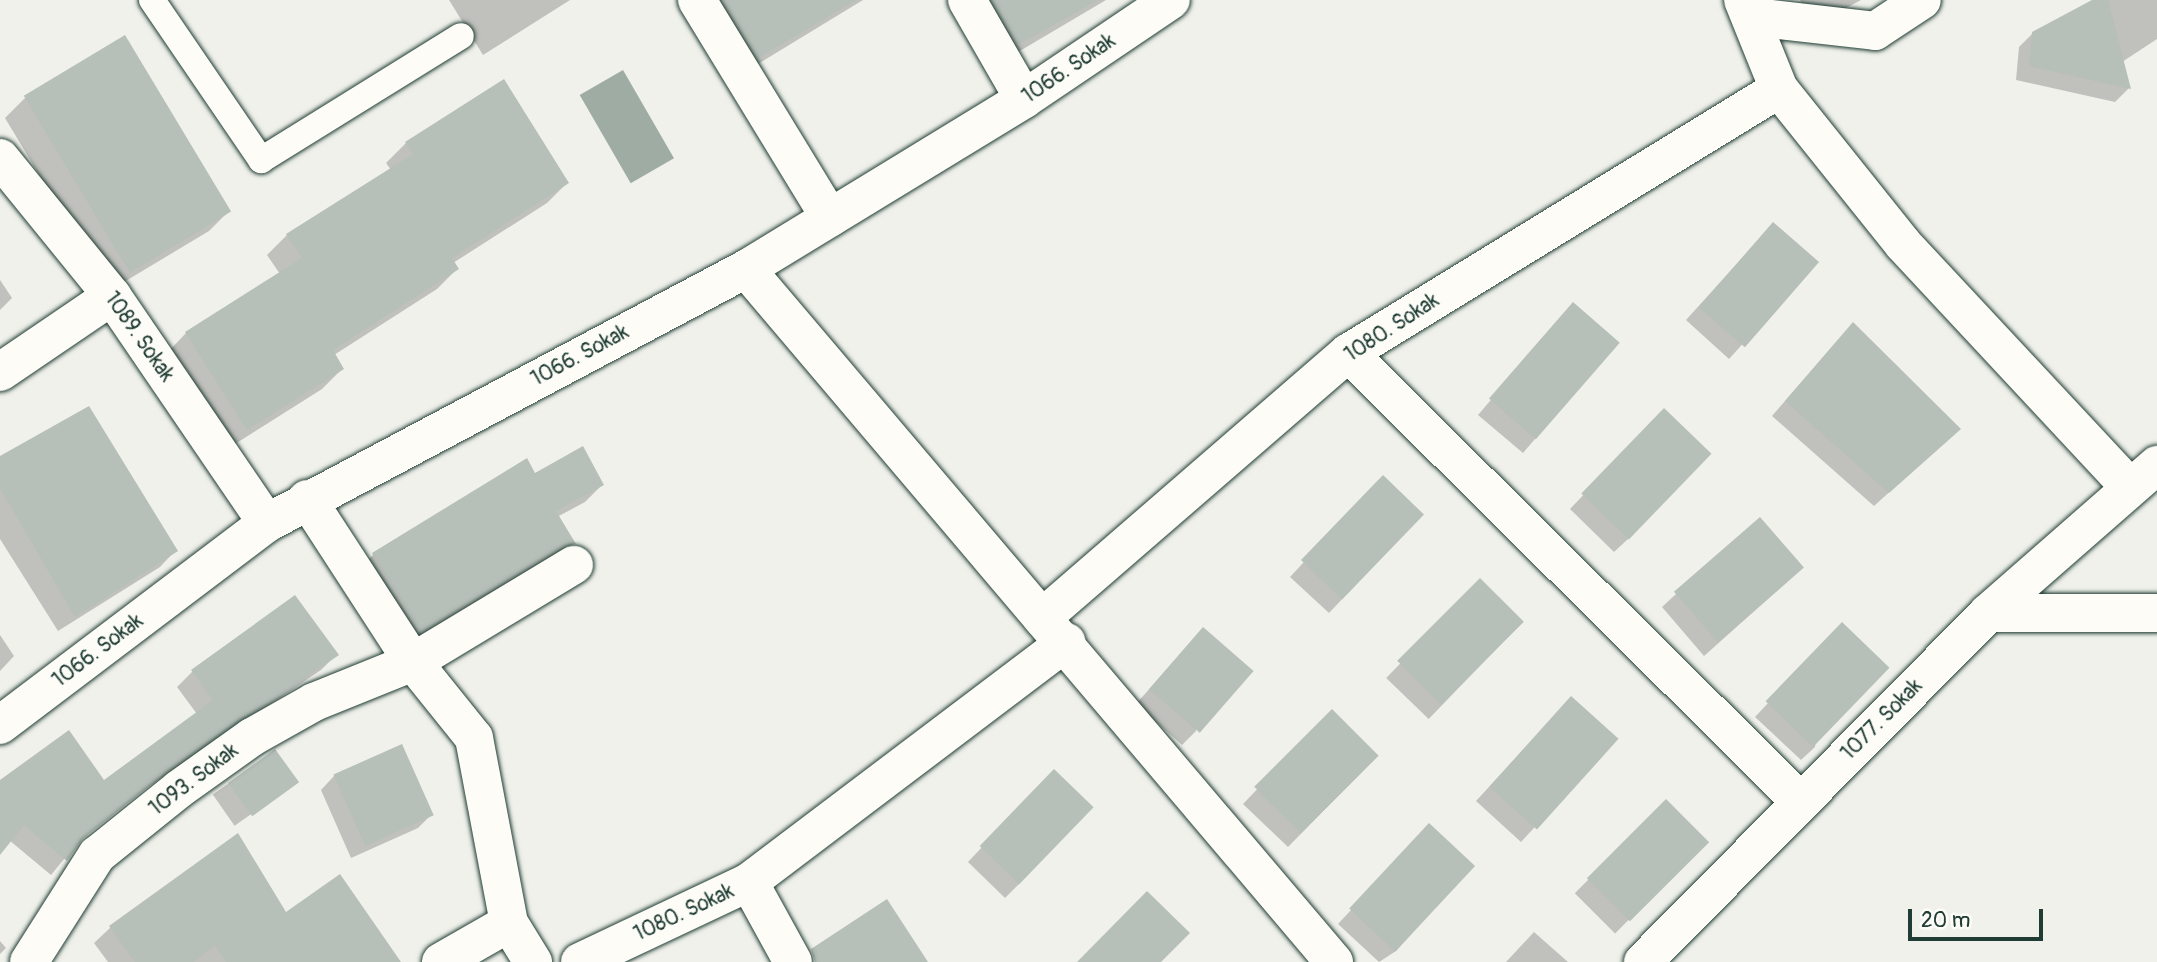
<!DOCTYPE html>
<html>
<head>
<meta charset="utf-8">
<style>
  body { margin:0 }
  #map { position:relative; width:2157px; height:962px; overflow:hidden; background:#f0f1eb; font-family:Pangolin,sans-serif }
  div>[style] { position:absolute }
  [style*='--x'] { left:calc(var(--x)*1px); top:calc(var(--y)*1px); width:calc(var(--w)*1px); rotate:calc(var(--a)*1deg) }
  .water>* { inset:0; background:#9faca4; transform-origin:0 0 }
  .shadow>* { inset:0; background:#0003; transform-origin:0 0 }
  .building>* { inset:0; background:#b6bfb8; transform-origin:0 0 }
  .roads { filter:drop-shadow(0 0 2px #1f3d34) drop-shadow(0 0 2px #1f3d34) }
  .service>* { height:26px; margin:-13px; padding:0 13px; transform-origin:13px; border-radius:13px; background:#fdfcf7 }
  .minor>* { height:38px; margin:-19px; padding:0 19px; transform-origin:19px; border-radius:19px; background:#fdfcf7 }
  span { translate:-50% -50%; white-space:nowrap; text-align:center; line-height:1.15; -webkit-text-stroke:6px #fdfcf7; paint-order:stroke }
  .street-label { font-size:21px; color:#1f3d34 }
  .scale { position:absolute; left:1908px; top:909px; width:135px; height:32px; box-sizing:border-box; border:4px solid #1f3d34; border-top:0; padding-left:9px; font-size:21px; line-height:24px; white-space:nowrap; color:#1f3d34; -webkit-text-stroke:5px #fdfcf7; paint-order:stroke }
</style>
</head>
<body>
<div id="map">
  <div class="water">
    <i style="left:623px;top:70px;width:102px;height:50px;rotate:60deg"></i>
  </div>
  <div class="shadow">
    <i style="clip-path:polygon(449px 0,570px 0,483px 55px)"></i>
    <i style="clip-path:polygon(687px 0,863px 0,738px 76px)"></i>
    <i style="clip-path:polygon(952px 0,1106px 0,998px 64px)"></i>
    <i style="clip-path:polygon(1800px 0,1861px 0,1820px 22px,1811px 21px)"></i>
    <i style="clip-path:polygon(2096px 0,2157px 0,2157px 39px,2122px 62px,2129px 88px,2115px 102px,2016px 80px,2019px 47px,2033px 33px)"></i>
    <i style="clip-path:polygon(125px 38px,229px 211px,209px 231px,109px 291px,5px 118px,25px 98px)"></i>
    <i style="clip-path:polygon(406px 143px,567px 183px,547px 203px,453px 263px,457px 269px,437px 289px,334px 355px,342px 369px,322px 389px,227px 449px,167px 353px,186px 333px,280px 274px,267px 255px,287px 235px,391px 170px,386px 163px)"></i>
    <i style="clip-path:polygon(1760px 238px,1816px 263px,1729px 359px,1686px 320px)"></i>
    <i style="clip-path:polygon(0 280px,12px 298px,0 310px)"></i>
    <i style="clip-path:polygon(1560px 319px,1618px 343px,1523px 453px,1478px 415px)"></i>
    <i style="clip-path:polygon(1839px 339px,1959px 429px,1874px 506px,1772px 416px)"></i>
    <i style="clip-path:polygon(1650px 425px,1628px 539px,1614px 552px,1570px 509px)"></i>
    <i style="clip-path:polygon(0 458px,175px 551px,160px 567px,58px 631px,0 539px)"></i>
    <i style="clip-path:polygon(534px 475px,602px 485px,585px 502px,557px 517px,574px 543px,556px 560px,403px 648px,356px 572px,374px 554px)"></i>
    <i style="clip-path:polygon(1369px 492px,1422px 515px,1329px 613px,1290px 577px)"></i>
    <i style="left:1480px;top:581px;width:59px;height:135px;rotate:44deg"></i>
    <i style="clip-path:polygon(1788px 581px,1704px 656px,1662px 607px,1676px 594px)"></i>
    <i style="clip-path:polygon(295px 597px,336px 655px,321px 670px,148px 787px,77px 843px,51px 875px,9px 840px,0 853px,0 784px,103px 783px,197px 714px,177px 687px,192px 672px)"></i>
    <i style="clip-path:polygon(0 635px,14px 656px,0 671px)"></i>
    <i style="clip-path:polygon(1828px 639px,1815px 747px,1801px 760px,1755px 717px)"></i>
    <i style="clip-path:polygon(1190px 643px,1196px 731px,1182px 745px,1136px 704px)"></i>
    <i style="clip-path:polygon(1558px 712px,1616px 739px,1521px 842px,1476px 801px)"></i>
    <i style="clip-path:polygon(1318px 726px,1377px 756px,1288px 847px,1243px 804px)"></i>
    <i style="left:275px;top:751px;width:38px;height:76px;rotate:55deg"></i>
    <i style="clip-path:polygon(334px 776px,432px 814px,418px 828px,351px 858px,321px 790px)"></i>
    <i style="clip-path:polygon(1041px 785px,1019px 884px,1005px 898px,968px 862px)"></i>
    <i style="left:1666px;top:802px;width:57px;height:129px;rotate:45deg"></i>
    <i style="clip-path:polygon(238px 836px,285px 915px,379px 962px,108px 962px,94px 943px,110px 928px)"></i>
    <i style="clip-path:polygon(1416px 840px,1473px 866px,1396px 951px,1379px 962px,1338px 924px)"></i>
    <i style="clip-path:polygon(1534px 932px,1568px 962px,1506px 962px)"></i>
    <i style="clip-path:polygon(0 941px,6px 948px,0 954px)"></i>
  </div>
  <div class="building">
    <i style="clip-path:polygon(723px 0,856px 0,758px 58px)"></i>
    <i style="clip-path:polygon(992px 0,1098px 0,1018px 45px)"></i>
    <i style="clip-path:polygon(2092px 0,2108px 0,2131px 89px,2029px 66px,2032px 32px)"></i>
    <i style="left:125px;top:35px;width:206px;height:118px;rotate:59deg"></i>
    <i style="clip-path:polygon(504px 79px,569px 183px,452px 258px,459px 269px,333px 350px,344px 369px,247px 430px,185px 332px,302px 258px,286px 234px,413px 154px,405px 142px)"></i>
    <i style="left:1773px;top:222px;width:61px;height:113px;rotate:41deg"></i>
    <i style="left:1573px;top:302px;width:62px;height:128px;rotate:41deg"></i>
    <i style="clip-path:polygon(1853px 322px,1961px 429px,1889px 493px,1785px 401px)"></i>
    <i style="clip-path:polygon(89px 406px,178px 551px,75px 617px,0 488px,0 456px)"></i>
    <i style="left:1664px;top:408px;width:66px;height:119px;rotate:44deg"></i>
    <i style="clip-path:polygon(583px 446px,604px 485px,556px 511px,576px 544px,563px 546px,421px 632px,372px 553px,527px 458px,535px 473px)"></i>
    <i style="left:1383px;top:475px;width:57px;height:118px;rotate:44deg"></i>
    <i style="left:1760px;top:517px;width:67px;height:114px;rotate:49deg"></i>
    <i style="left:1480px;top:578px;width:62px;height:117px;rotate:45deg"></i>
    <i style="clip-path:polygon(295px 595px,339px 655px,165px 772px,83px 838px,67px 861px,24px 825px,0 855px,0 780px,69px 730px,104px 780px,213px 700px,191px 670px)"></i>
    <i style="left:1842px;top:622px;width:66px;height:110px;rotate:44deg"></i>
    <i style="left:1203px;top:627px;width:67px;height:82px;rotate:41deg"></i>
    <i style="left:1571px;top:696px;width:64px;height:122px;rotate:42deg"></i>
    <i style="left:1332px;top:709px;width:66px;height:110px;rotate:45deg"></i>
    <i style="left:402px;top:744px;width:78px;height:75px;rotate:66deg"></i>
    <i style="left:275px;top:749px;width:41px;height:58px;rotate:54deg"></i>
    <i style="left:1054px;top:769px;width:55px;height:107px;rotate:44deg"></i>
    <i style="left:1666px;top:799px;width:61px;height:112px;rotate:45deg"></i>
    <i style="left:1429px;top:823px;width:63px;height:117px;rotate:43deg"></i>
    <i style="clip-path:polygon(238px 833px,286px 912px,340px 874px,401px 962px,226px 962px,215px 945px,194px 962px,135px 962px,109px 926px)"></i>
    <i style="clip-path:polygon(1147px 891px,1190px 933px,1161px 962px,1077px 962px)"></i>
    <i style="clip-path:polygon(887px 899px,928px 962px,815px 962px,811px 949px)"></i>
  </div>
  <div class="roads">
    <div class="service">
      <i style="--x:152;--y:0;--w:194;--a:55.7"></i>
      <i style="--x:261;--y:160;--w:235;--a:-31.8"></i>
    </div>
    <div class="minor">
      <i style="--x:697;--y:0;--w:255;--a:58.6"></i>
      <i style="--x:967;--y:0;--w:114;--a:60.1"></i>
      <i style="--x:1743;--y:0;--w:96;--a:68"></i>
      <i style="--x:1779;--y:89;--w:198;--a:51.3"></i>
      <i style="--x:1903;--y:244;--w:331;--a:47"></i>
      <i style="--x:1753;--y:17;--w:123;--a:6.5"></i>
      <i style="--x:1875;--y:31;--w:56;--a:-33.4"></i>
      <i style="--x:0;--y:158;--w:178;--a:50.9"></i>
      <i style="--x:112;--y:296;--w:275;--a:55.7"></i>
      <i style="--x:746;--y:269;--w:909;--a:49.69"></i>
      <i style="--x:1348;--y:353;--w:638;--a:44.75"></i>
      <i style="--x:0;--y:372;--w:135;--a:-34.2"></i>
      <i style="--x:307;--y:499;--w:194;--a:57"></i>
      <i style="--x:413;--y:662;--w:97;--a:51.2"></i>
      <i style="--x:474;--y:738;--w:188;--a:79.3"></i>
      <i style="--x:509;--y:923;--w:46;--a:58.4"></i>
      <i style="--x:1988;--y:613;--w:169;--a:0"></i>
      <i style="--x:1042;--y:618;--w:405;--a:-40.9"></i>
      <i style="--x:1348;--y:353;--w:505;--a:-31.49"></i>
      <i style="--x:0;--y:725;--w:335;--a:-37.1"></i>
      <i style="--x:267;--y:523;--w:542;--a:-27.94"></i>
      <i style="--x:746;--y:269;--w:326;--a:-31.4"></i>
      <i style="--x:1024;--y:99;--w:177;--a:-34"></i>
      <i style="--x:749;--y:882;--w:91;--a:61.2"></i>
      <i style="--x:29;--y:962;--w:127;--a:-57.6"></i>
      <i style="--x:97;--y:855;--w:105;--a:-38.8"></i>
      <i style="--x:179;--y:789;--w:90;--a:-35.5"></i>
      <i style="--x:252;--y:737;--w:71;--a:-29.4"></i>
      <i style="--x:314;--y:702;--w:107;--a:-22"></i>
      <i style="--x:413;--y:662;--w:188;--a:-31.1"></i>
      <i style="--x:441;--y:962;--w:78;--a:-29.8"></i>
      <i style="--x:580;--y:962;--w:187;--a:-25.3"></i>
      <i style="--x:749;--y:882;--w:398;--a:-37.1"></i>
      <i style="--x:1643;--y:962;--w:491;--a:-45.3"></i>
      <i style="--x:1988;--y:613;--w:225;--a:-41.2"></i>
    </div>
  </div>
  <div class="street-label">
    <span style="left:1069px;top:69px;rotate:-34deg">1066. Sokak</span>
    <span style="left:1392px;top:328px;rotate:-33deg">1080. Sokak</span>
    <span style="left:139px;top:337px;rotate:55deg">1089. Sokak</span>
    <span style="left:580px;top:356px;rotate:-28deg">1066. Sokak</span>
    <span style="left:98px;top:651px;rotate:-37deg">1066. Sokak</span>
    <span style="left:1882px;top:720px;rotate:-45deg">1077. Sokak</span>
    <span style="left:194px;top:780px;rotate:-37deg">1093. Sokak</span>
    <span style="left:684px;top:913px;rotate:-25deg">1080. Sokak</span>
  </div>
  <div class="scale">20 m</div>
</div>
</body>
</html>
